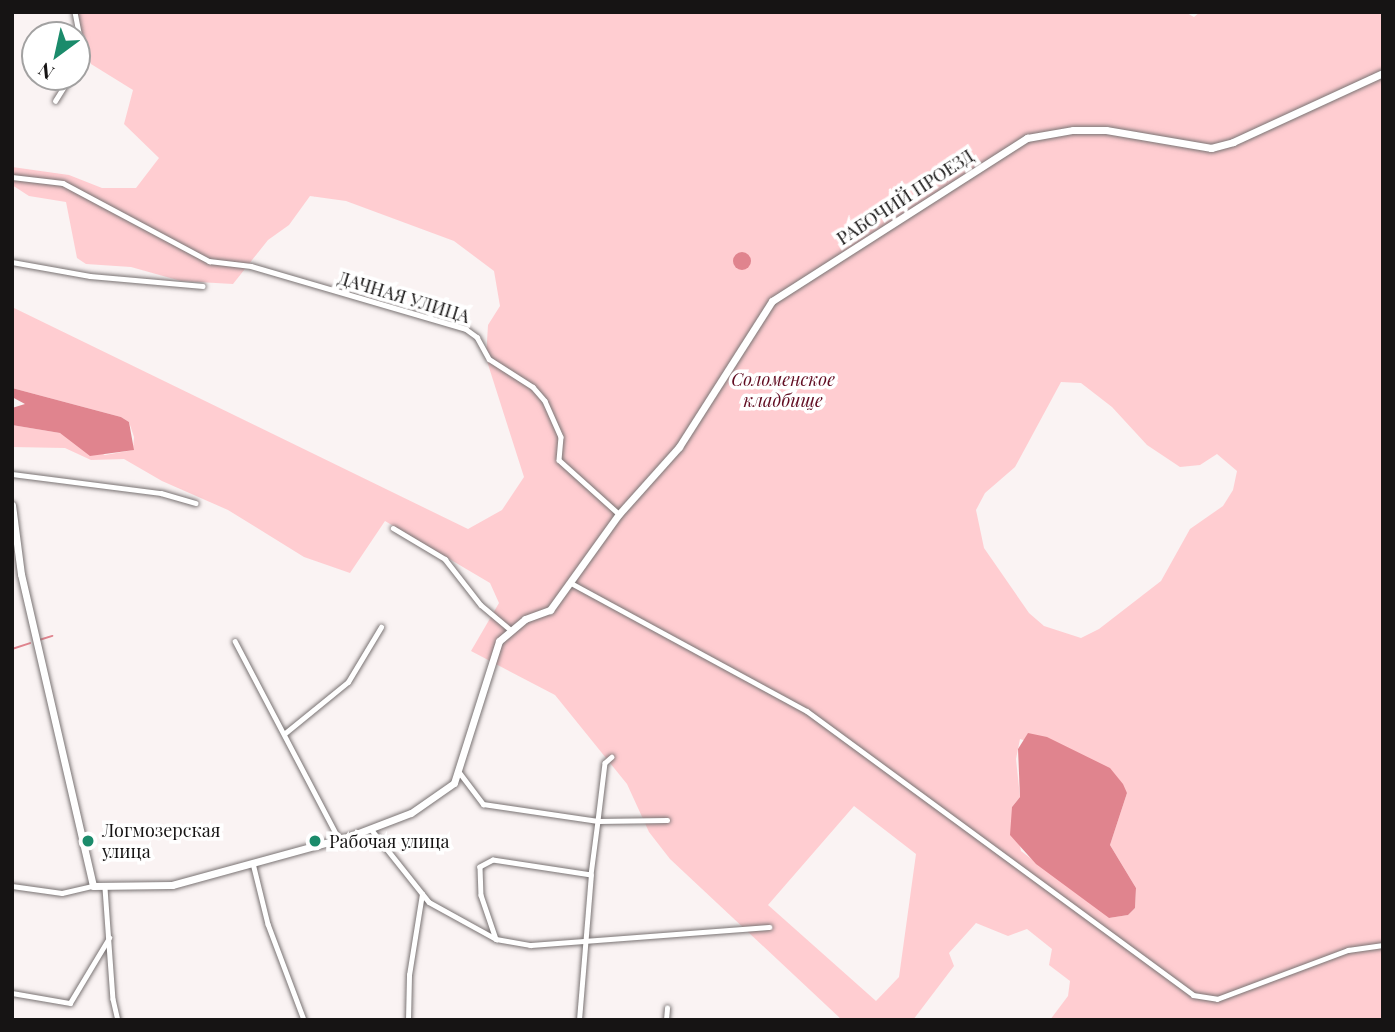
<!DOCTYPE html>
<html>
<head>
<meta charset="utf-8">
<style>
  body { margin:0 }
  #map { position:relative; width:1395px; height:1032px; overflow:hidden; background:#faf3f3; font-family:"Playfair Display",serif }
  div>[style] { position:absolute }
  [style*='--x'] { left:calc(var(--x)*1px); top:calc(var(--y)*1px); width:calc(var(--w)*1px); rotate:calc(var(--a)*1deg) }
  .green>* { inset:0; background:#ffcdd1 }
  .water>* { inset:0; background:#e0848e }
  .round { border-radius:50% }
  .stream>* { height:2px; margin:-1px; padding:0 1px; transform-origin:1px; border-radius:1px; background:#e0848e }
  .roads { filter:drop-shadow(0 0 2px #797373) drop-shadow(0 0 2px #797373) }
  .street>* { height:4.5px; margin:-2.25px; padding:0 2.25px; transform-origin:2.25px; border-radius:2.25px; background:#fff }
  .secondary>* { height:7px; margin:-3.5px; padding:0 3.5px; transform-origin:3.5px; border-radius:3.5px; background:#fff }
  .dots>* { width:19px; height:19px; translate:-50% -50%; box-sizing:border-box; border:4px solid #fff; border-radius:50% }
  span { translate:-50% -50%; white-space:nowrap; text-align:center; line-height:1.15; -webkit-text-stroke:7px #fff; paint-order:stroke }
  .street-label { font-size:18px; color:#161414 }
  .park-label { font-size:18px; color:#610d22; font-style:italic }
  .poi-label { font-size:18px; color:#161414 }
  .left { translate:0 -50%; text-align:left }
  .frame { position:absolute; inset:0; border:14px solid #161414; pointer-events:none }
  .north { position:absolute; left:21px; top:21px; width:70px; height:70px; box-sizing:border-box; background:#fff; border:2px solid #a2a1a1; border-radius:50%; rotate:213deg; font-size:19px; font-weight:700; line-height:28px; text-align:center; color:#161414 }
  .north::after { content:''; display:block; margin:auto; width:24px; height:32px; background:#1b8b6b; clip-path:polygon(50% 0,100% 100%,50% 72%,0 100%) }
</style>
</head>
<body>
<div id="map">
  <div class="green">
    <i style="clip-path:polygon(evenodd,74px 12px,1185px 12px,1194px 17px,1200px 12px,1383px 12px,1383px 1020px,1050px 1020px,1068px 996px,1070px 981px,1049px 965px,1052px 949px,1027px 929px,1008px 936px,976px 923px,949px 953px,954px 966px,913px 1020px,842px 1020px,670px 859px,649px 832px,627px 784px,555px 695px,471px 651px,499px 603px,490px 583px,385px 521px,350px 573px,304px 557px,228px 510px,162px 481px,124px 459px,91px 460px,65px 448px,12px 447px,12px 425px,60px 433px,105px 455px,133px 450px,134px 437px,129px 422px,121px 417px,12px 388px,12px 307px,468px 529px,502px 510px,524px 477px,486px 358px,488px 325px,500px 306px,494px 271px,454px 241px,346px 201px,310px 196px,289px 225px,268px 240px,233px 284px,181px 281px,131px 267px,86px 264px,77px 258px,66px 202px,29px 196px,12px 185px,12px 167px,69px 175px,102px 188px,136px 188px,159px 158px,124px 124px,133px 90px,91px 64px,74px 12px,1061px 382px,1081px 383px,1112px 407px,1147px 445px,1180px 467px,1200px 465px,1217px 454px,1237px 471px,1233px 490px,1223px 506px,1190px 529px,1161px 581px,1099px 629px,1081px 638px,1044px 626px,1029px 613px,984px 548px,976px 510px,985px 493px,1015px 467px,1061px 382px,74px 12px,1020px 739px,1101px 764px,1127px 793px,1110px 845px,1136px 888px,1135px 908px,1128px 915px,1109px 918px,1021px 851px,1012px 807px,1020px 797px,1016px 759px,1020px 739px,74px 12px,854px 806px,916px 854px,899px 977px,876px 1001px,768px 905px,854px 806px)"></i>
  </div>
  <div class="water">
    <i class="round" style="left:733px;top:252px;width:18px;height:18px"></i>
    <i style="clip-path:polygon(12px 388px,121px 417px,129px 422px,134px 450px,90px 456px,60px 433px,12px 425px,12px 408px,25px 404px,12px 397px)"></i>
    <i style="clip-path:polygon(1028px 733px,1047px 737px,1110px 768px,1123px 784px,1127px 793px,1110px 845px,1136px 888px,1135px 908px,1128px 915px,1109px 918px,1036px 864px,1010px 835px,1012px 807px,1020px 797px,1018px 749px)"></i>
  </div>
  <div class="stream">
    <i style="--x:39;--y:640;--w:14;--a:-17"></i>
    <i style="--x:12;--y:649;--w:19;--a:-18"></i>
  </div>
  <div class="roads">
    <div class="street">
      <i style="--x:75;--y:12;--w:42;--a:79"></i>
      <i style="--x:83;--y:53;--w:14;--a:115"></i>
      <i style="--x:55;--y:101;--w:28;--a:-58"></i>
      <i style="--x:12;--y:177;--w:51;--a:6.7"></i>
      <i style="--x:63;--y:183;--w:166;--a:28.1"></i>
      <i style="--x:209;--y:261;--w:42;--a:6.8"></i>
      <i style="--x:251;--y:266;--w:224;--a:16.3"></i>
      <i style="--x:466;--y:329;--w:14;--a:36"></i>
      <i style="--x:477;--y:337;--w:25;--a:61"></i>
      <i style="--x:489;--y:359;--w:52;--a:32.5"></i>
      <i style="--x:533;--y:387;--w:18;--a:49"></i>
      <i style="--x:545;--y:401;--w:39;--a:66"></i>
      <i style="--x:561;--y:437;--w:23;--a:95"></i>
      <i style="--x:559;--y:460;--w:81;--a:42"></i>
      <i style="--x:12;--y:262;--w:79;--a:10.2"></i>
      <i style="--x:90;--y:276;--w:113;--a:5.1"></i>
      <i style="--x:12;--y:474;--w:150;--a:7.3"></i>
      <i style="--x:161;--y:493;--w:36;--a:16"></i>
      <i style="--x:393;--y:528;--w:61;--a:30.8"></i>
      <i style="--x:445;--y:559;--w:58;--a:52"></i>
      <i style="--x:481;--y:605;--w:38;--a:40"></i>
      <i style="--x:571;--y:583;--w:268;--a:28.5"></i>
      <i style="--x:807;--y:711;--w:479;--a:36.3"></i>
      <i style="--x:1193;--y:995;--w:24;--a:9"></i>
      <i style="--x:1217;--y:999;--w:140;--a:-20.5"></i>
      <i style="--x:1348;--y:950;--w:35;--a:-8"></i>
      <i style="--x:235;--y:641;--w:224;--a:62.3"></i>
      <i style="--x:284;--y:734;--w:82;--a:-39.1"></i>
      <i style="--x:348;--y:682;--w:64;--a:-59"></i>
      <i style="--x:612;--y:757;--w:9;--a:139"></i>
      <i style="--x:605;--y:763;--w:58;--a:96.9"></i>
      <i style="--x:598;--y:821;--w:69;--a:-0.8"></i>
      <i style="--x:460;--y:773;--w:39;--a:53"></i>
      <i style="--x:483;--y:804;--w:116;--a:8.4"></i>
      <i style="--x:598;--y:821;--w:54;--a:97.4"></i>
      <i style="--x:591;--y:875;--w:99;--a:-171.3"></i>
      <i style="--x:493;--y:860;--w:15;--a:152"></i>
      <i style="--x:480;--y:867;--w:28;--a:88"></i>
      <i style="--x:481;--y:895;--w:46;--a:71.2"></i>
      <i style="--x:371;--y:829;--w:93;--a:51.5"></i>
      <i style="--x:429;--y:902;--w:77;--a:28.9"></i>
      <i style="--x:496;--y:939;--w:35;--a:10"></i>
      <i style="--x:530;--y:945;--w:240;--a:-4.3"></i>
      <i style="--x:253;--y:863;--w:63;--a:76.2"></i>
      <i style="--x:268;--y:924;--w:103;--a:69.4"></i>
      <i style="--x:12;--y:886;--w:50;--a:8"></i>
      <i style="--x:62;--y:893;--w:32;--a:-13"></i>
      <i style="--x:105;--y:888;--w:111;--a:85.9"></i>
      <i style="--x:113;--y:999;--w:22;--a:77"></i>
      <i style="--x:12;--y:993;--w:59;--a:9.8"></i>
      <i style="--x:70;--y:1003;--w:76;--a:-59"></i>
      <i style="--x:408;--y:1020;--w:45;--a:-88.7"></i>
      <i style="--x:409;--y:975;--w:82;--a:-80.9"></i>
      <i style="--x:579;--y:1020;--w:145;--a:-85.3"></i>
      <i style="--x:666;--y:1020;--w:12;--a:-85"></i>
    </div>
    <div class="secondary">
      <i style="--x:12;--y:505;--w:70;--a:82.6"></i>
      <i style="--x:21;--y:574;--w:320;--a:77"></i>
      <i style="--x:93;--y:886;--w:79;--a:-0.7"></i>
      <i style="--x:172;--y:885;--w:182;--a:-15.3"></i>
      <i style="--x:348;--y:837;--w:67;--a:-20.9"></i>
      <i style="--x:411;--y:813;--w:52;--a:-34.9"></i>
      <i style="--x:454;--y:783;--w:149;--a:-72.4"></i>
      <i style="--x:499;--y:641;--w:34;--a:-40"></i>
      <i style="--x:525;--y:619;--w:27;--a:-20"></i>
      <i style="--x:550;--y:610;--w:118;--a:-54.3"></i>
      <i style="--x:619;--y:514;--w:90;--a:-48.2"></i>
      <i style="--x:679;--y:447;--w:173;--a:-57.5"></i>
      <i style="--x:772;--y:301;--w:303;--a:-32.6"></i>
      <i style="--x:1027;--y:138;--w:47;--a:-9.9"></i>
      <i style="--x:1073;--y:130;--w:33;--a:0"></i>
      <i style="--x:1106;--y:130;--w:107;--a:9.7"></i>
      <i style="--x:1211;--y:148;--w:23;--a:-15"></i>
      <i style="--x:1233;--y:142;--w:165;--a:-24.7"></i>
    </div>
  </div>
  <div class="dots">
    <i style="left:88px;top:841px;background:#1b8b6b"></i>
    <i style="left:315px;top:841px;background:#1b8b6b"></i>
  </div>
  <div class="street-label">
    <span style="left:905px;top:197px;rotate:-33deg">РАБОЧИЙ ПРОЕЗД</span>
    <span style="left:404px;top:297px;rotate:17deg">ДАЧНАЯ УЛИЦА</span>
  </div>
  <div class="park-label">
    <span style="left:783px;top:390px">Соломенское<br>кладбище</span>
  </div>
  <div class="poi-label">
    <span class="left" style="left:102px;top:841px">Логмозерская<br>улица</span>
    <span class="left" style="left:329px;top:841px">Рабочая улица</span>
  </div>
  <div class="frame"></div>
  <div class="north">N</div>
</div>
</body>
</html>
